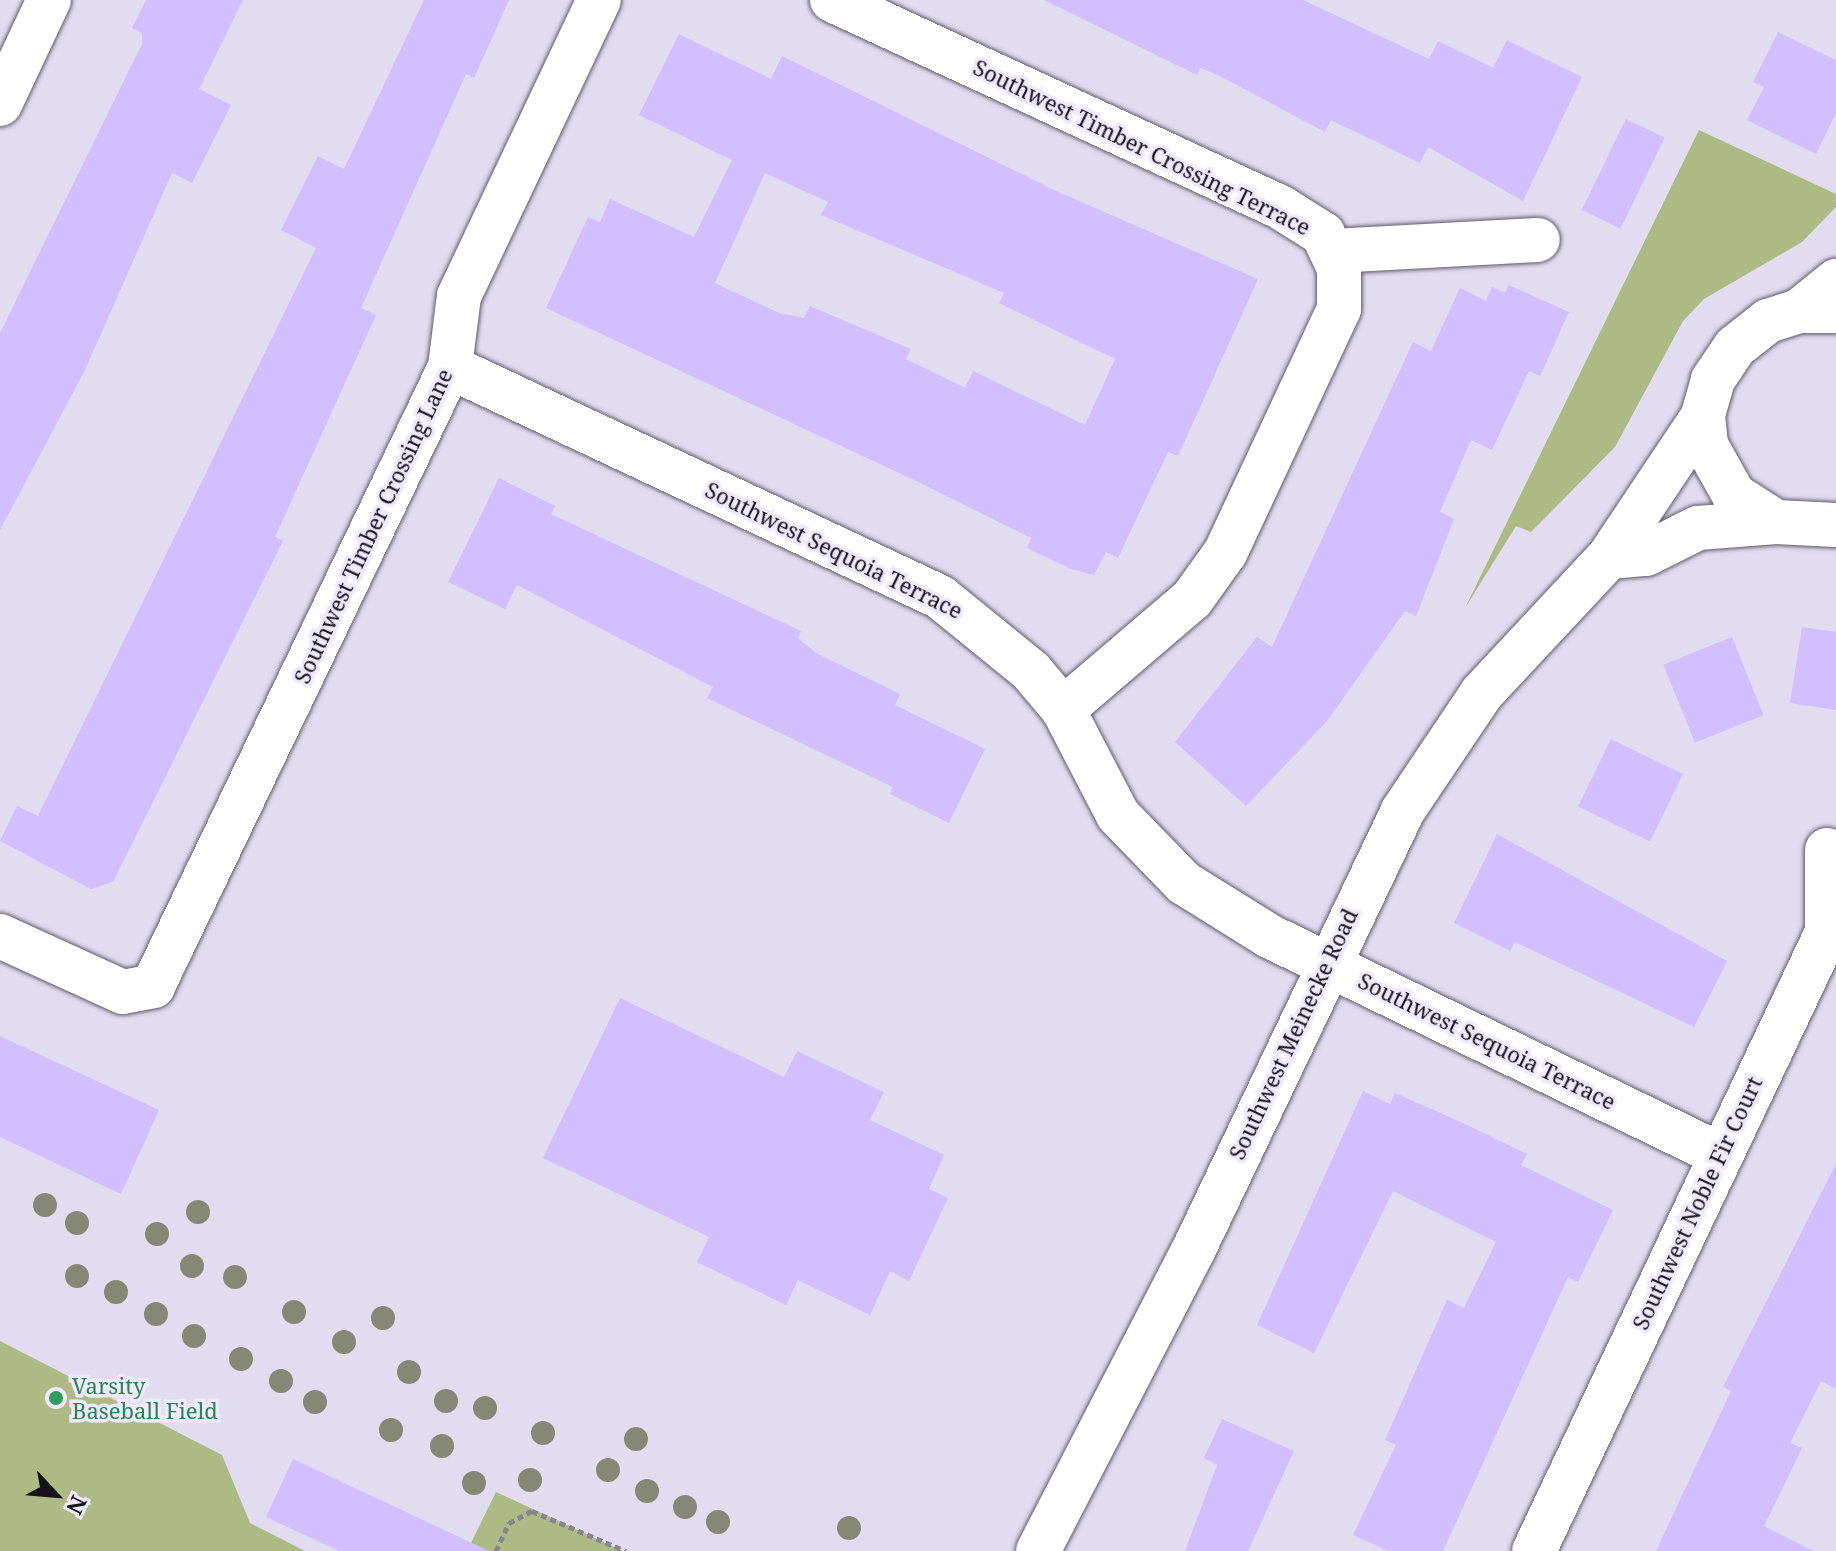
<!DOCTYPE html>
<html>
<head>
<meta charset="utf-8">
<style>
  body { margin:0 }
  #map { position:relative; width:1836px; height:1551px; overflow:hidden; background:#e1dcef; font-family:"Noto Serif",serif }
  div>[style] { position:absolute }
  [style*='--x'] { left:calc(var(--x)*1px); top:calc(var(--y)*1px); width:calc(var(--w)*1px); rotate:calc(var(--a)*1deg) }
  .green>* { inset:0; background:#adba84 }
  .building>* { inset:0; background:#d1bfff; transform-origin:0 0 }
  .path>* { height:5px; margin-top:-2.5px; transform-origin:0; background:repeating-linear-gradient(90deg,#888491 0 6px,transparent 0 10px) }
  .roads { filter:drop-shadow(0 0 2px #5f5b6b) drop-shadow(0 0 2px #5f5b6b) }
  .minor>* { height:44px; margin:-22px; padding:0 22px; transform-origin:22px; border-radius:22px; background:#fff }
  .major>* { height:44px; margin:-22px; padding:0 22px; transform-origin:22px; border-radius:22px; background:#fff }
  .trees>* { width:24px; height:24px; margin:-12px; border-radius:50%; background:#858875 }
  .dots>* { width:22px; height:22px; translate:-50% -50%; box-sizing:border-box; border:4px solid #eee9fc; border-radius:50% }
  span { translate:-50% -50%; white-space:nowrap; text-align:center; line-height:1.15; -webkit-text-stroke:7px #eee9fc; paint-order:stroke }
  .street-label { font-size:22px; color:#151319 }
  .leisure-label { font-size:22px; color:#27864d }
  .left { translate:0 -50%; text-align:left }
  .north { position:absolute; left:16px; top:1455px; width:80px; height:80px; -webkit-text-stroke:6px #eee9fc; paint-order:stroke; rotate:116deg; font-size:22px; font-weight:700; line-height:32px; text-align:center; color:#151319 }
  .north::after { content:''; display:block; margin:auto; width:28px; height:36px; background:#151319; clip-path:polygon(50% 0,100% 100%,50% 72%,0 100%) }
</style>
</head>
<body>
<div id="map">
  <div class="green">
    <i style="clip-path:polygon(1699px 130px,1836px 194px,1836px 207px,1802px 242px,1704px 299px,1683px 321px,1615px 447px,1531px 532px,1516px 526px,1465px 608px)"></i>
    <i style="clip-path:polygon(0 1341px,222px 1455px,250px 1523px,305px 1551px,0 1551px)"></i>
    <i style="clip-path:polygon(496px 1492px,623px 1551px,467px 1551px)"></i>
  </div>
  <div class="building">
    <i style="clip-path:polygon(146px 0,243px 0,199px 89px,231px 105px,192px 183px,172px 173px,85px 370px,0 530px,0 333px,142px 44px,142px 33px,132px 28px)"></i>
    <i style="clip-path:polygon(424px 0,509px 0,474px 78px,466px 74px,361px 308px,376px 315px,275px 537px,283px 541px,113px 882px,91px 889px,0 841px,17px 806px,38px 816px,316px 248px,281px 230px,318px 156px,344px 169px)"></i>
    <i style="clip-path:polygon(1044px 0,1303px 0,1429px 59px,1438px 41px,1493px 68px,1507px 40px,1582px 77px,1523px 201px,1428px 147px,1420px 163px,1331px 120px,1325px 132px,1218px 75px,1200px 68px,1197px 75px)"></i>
    <i style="clip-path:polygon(1778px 32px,1836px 60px,1836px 113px,1816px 154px,1747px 120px,1764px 87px,1753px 82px)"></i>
    <i style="clip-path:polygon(evenodd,679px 34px,771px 79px,782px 56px,1054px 190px,1258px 279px,1178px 456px,1168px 452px,1118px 558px,1106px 552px,1094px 575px,1071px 569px,1027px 548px,1031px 538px,914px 480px,546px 308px,588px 217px,600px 222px,610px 199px,694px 237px,732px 160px,639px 115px,679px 34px,765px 173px,828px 202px,821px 215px,1004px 293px,999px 303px,1115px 359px,1085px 425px,973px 371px,965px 388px,906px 359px,911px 349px,810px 306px,804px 318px,779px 313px,715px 283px,765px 173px)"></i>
    <i style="left:1626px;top:119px;width:43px;height:101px;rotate:26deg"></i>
    <i style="clip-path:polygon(1509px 285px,1569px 312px,1540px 376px,1529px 371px,1492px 450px,1471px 440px,1440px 512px,1454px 519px,1416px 616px,1405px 611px,1327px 721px,1246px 806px,1175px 742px,1257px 637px,1272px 647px,1413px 342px,1431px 351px,1460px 288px,1486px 301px,1492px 287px,1505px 293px)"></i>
    <i style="clip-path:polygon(499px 478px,555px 506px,551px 514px,801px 631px,798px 638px,816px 653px,900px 694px,895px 705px,985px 749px,949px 823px,890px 794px,893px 787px,707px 698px,713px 687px,517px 585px,505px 609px,448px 582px)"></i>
    <i style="clip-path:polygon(1802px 627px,1836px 632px,1836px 710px,1790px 703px)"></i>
    <i style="left:1732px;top:637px;width:84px;height:74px;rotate:68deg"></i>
    <i style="left:1611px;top:739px;width:80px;height:75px;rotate:26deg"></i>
    <i style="clip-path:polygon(1497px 834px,1727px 961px,1694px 1027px,1515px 942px,1510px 951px,1454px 923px)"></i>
    <i style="clip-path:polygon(620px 998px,784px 1077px,797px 1051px,884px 1092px,870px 1120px,944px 1155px,929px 1189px,948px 1198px,909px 1281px,890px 1271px,870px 1315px,798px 1280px,786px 1305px,697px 1262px,709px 1237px,543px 1158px)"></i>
    <i style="clip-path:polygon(0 1036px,159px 1110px,121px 1194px,0 1137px)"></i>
    <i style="clip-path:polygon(1363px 1091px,1390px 1104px,1395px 1093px,1463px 1123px,1527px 1154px,1521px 1165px,1613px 1210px,1578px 1282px,1568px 1277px,1443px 1551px,1388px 1551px,1353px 1535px,1396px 1445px,1385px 1440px,1447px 1300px,1464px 1308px,1496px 1242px,1393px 1191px,1314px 1353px,1257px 1325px)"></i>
    <i style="clip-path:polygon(1836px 1164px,1836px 1389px,1821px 1381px,1790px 1443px,1802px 1448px,1764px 1526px,1814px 1551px,1656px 1551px,1731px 1391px,1723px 1387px)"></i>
    <i style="clip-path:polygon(1222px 1419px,1294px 1451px,1248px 1551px,1185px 1551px,1217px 1465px,1204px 1458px)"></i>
    <i style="clip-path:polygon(293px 1459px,489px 1551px,339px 1551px,266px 1517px)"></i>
  </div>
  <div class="path">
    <i style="--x:496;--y:1551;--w:31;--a:-65"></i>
    <i style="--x:509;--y:1523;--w:26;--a:-28"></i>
    <i style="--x:532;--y:1511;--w:102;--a:23.1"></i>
  </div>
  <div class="roads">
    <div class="minor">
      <i style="--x:832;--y:0;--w:494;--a:24.8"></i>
      <i style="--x:1280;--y:207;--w:51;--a:32.1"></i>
      <i style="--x:1323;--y:234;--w:38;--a:65"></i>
      <i style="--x:1339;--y:268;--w:41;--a:90"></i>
      <i style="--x:1339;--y:309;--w:269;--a:115"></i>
      <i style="--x:1225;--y:553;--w:57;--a:125.7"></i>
      <i style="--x:1192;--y:599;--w:170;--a:139.5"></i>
      <i style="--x:0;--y:104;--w:115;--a:-64.8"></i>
      <i style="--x:1332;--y:251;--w:206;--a:-3.1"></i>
      <i style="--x:1799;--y:311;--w:48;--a:-39"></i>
      <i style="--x:450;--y:367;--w:541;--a:25.14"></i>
      <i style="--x:940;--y:597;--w:117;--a:39.1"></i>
      <i style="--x:1031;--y:671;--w:50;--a:49.9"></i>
      <i style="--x:1063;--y:709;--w:119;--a:62.6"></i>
      <i style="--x:1118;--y:815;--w:95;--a:45.9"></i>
      <i style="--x:1184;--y:883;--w:100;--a:31.9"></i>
      <i style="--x:1269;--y:936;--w:500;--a:25.85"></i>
      <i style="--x:0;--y:936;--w:135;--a:24.5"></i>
      <i style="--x:123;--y:992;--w:31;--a:-11"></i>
      <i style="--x:153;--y:986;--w:687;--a:-64.37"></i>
      <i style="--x:450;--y:367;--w:72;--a:-82.8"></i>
      <i style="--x:459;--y:296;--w:327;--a:-64.7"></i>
      <i style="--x:1534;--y:1551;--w:685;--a:-64.67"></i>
      <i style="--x:1827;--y:932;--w:82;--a:-90"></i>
    </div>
    <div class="major">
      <i style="--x:1836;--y:311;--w:37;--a:180"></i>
      <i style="--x:1799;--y:311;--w:33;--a:162"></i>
      <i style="--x:1768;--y:321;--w:42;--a:141.8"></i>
      <i style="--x:1735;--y:347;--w:40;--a:124"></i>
      <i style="--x:1713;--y:380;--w:37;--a:106"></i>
      <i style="--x:1703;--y:416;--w:29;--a:84"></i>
      <i style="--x:1706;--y:445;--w:57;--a:60.8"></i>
      <i style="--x:1734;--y:495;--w:50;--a:32.7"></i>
      <i style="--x:1776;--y:522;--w:60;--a:2.9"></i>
      <i style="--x:1609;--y:557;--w:37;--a:-5"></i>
      <i style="--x:1646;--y:554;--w:58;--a:-26.6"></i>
      <i style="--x:1698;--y:528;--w:78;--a:-4.4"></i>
      <i style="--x:1038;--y:1551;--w:338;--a:-62.7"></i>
      <i style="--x:1193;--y:1251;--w:486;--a:-64.5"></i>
      <i style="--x:1402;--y:812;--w:143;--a:-56.1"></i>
      <i style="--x:1482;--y:693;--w:186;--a:-47"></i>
      <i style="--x:1609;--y:557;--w:169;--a:-56.3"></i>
    </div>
  </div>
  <div class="trees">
    <i style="left:45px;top:1205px"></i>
    <i style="left:198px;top:1212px"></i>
    <i style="left:77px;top:1223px"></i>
    <i style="left:157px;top:1234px"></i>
    <i style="left:192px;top:1266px"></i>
    <i style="left:77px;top:1276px"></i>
    <i style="left:235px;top:1277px"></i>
    <i style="left:116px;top:1292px"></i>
    <i style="left:294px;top:1312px"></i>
    <i style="left:156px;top:1314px"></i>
    <i style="left:383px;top:1318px"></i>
    <i style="left:194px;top:1336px"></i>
    <i style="left:344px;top:1342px"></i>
    <i style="left:241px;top:1359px"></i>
    <i style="left:409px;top:1372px"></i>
    <i style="left:281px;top:1381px"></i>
    <i style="left:446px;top:1401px"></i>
    <i style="left:315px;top:1402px"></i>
    <i style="left:485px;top:1408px"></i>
    <i style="left:391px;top:1430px"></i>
    <i style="left:543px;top:1433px"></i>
    <i style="left:636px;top:1439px"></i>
    <i style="left:442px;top:1446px"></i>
    <i style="left:608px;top:1470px"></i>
    <i style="left:530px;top:1480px"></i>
    <i style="left:474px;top:1483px"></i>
    <i style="left:647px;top:1491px"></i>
    <i style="left:685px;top:1507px"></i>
    <i style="left:718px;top:1522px"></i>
    <i style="left:849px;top:1528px"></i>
  </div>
  <div class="dots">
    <i style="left:56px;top:1398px;background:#2e9e5b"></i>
  </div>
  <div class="street-label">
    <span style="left:1142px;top:147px;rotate:26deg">Southwest Timber Crossing Terrace</span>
    <span style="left:373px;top:526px;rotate:-65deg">Southwest Timber Crossing Lane</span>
    <span style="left:834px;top:550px;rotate:26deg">Southwest Sequoia Terrace</span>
    <span style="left:1293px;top:1034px;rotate:-65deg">Southwest Meinecke Road</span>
    <span style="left:1487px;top:1041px;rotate:26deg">Southwest Sequoia Terrace</span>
    <span style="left:1697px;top:1203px;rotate:-65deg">Southwest Noble Fir Court</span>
  </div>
  <div class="leisure-label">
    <span class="left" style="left:72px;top:1398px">Varsity<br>Baseball Field</span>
  </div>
  <div class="north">N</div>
</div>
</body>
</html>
